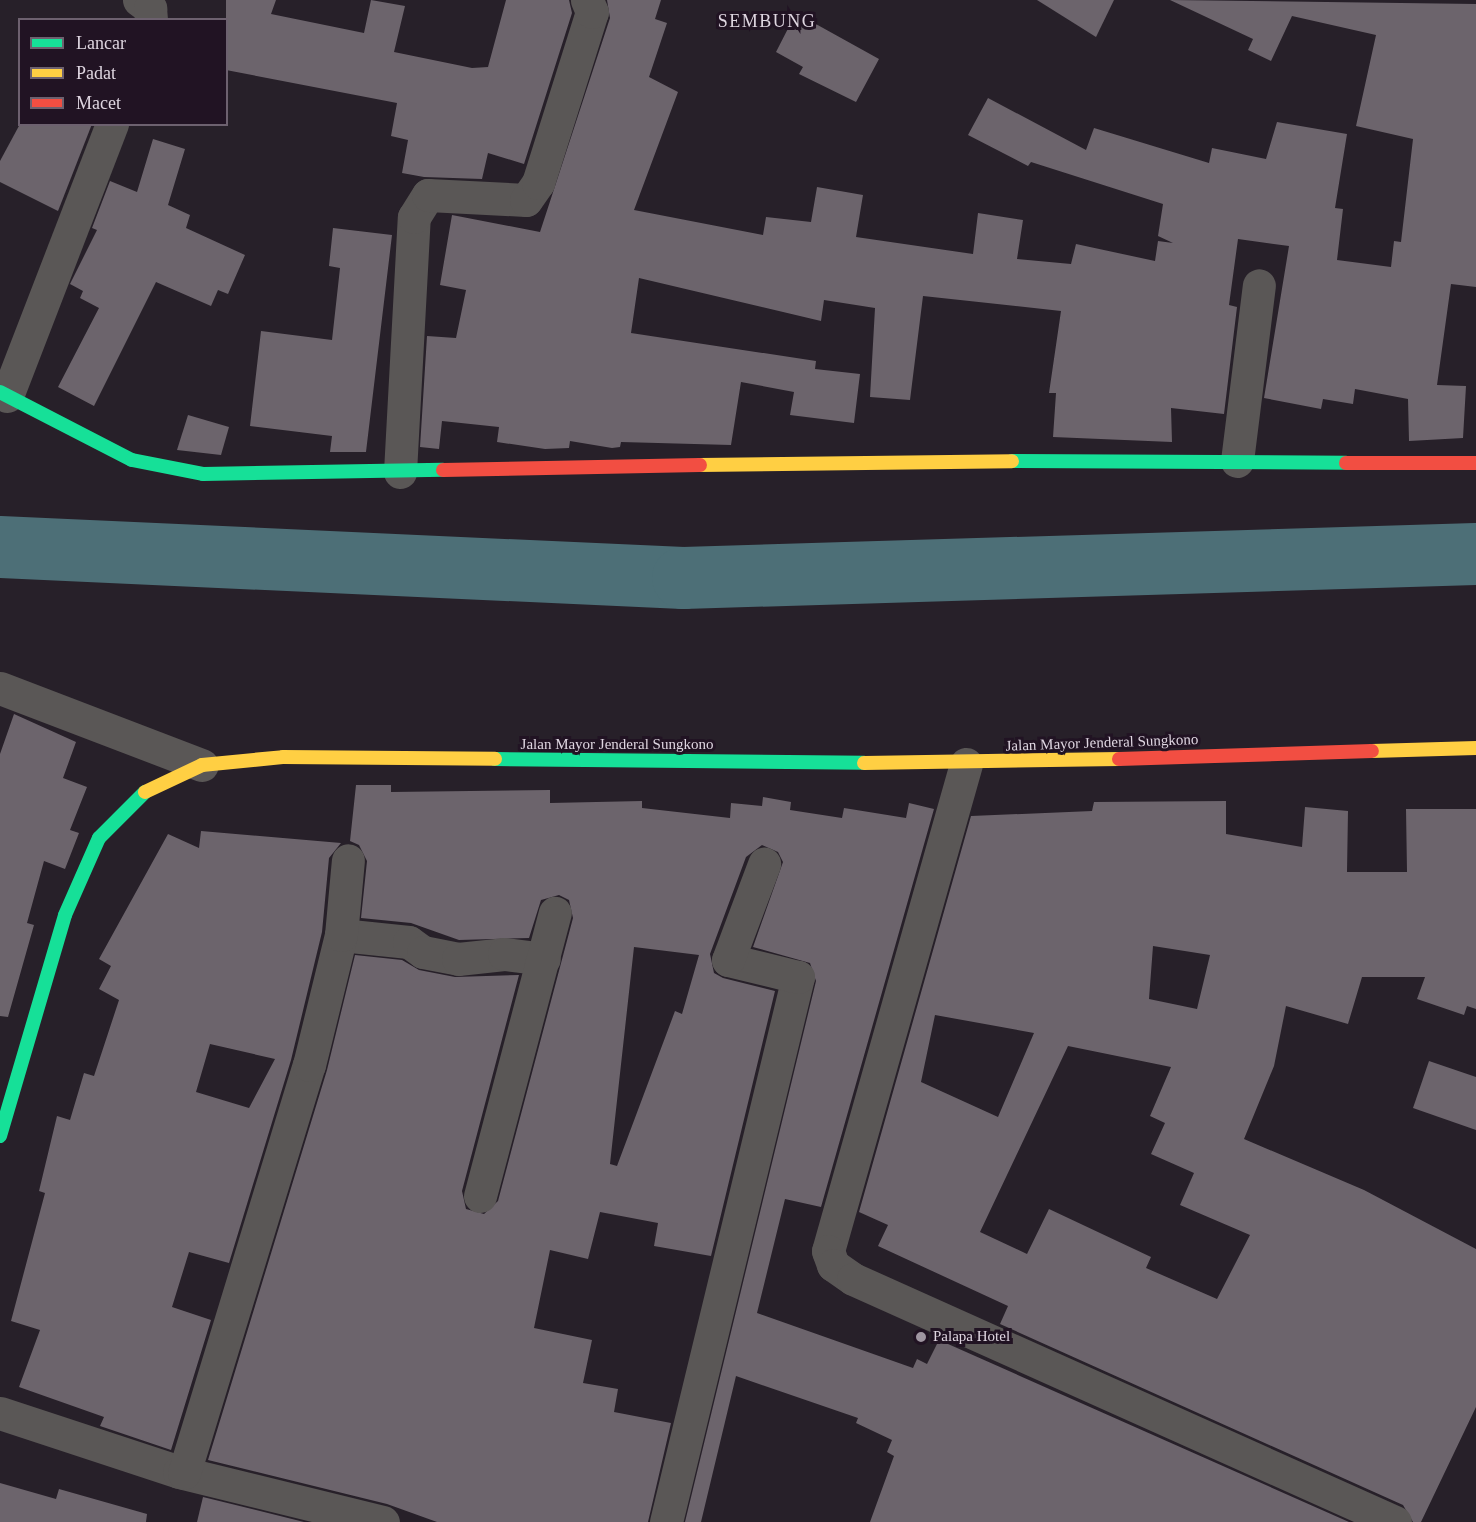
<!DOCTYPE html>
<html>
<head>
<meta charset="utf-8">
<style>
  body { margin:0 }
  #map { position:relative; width:1476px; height:1522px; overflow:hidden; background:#272029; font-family:Georgia,serif }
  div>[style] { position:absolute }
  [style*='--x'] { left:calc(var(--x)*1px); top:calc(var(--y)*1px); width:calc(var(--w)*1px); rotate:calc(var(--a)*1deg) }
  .river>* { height:62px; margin:-31px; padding:0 31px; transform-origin:31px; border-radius:31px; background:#4d6f77 }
  .building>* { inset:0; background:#6c646c }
  .street>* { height:33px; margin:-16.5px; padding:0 16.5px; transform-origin:16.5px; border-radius:16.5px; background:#5a5756 }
  .fast>* { height:14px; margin:-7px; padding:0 7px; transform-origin:7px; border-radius:7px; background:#16e098 }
  .slow>* { height:14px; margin:-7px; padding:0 7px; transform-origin:7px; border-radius:7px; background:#ffcf43 }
  .jam>* { height:14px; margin:-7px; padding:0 7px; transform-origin:7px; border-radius:7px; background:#f24e42 }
  .dots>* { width:16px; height:16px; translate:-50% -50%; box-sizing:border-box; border:3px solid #211323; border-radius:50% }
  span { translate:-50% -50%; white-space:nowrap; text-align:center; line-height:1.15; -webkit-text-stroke:6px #211323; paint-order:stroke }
  .street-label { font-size:15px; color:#dfd6e1 }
  .poi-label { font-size:15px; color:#dfd6e1 }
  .left { translate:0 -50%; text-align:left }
  .quarter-label { font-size:18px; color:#dfd6e1; letter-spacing:1.5px }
  .legend { position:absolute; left:18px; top:18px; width:210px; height:108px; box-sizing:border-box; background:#211323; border:2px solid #6d616f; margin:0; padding:8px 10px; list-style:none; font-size:18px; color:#dfd6e1 }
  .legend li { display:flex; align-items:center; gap:12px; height:30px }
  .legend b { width:30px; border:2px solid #6d616f }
</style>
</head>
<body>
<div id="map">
  <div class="river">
    <i style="--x:0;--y:547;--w:684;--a:2.6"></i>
    <i style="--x:683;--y:578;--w:793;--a:-1.73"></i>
  </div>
  <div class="building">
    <i style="clip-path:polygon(226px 0,276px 0,271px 14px,364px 33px,371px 0,405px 6px,394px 52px,472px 68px,488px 67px,506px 0,569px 0,572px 13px,524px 164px,488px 153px,482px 179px,424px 177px,402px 173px,408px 140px,391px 136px,397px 103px,226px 70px)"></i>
    <i style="clip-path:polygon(607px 0,661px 0,655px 19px,667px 23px,649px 77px,678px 92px,634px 210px,763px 235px,766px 217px,811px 222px,817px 187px,863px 195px,856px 237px,973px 254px,978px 213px,1023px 220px,1017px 259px,1071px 264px,1076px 244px,1155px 261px,1158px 241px,1173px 243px,1158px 236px,1163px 204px,1031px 162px,1028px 166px,968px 135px,988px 98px,1086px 150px,1094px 128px,1209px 163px,1212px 148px,1266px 159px,1277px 122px,1347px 134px,1335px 208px,1343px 209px,1337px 260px,1391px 267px,1394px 241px,1401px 242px,1413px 139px,1356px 126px,1376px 35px,1292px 16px,1271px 61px,1248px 50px,1253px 39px,1170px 0,1476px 4px,1476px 287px,1451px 284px,1437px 385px,1466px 386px,1463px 438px,1409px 441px,1408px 399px,1355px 389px,1353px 404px,1323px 399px,1321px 409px,1264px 398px,1289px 246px,1238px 239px,1229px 305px,1237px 307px,1224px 414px,1171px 408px,1172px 442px,1053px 437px,1056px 393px,1049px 393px,1061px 311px,923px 296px,910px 400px,870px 397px,875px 308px,824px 300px,821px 321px,639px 278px,631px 333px,816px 361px,815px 369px,860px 374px,854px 423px,790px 415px,794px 392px,741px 382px,731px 445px,621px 442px,620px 447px,612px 448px,570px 441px,569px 448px,545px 449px,497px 442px,499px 427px,442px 421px,439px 449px,420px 447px,427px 336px,456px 338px,466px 290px,440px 285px,452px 215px,540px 232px,610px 18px)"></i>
    <i style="clip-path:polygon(1037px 0,1114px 0,1096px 37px)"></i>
    <i style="clip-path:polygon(796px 13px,879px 59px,856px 102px,799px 74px,803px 67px,776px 52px)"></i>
    <i style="clip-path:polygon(20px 124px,92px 124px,58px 211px,0 182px,0 161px)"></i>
    <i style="clip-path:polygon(153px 139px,185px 149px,168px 205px,190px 215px,186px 228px,245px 255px,228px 294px,218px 290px,211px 306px,156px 282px,94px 406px,58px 387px,99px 308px,80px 298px,83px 291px,70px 284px,97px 230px,92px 228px,110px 181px,137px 192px)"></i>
    <i style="clip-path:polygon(333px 228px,392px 235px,366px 452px,330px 452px,332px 436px,250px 426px,261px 331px,332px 340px,340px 268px,329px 266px)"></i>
    <i style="clip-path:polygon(188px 415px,229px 427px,221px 455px,177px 450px)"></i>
    <i style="clip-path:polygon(14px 714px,76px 742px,63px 778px,87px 787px,70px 830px,79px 833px,65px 869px,44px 861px,27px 923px,34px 925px,8px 1017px,0 1016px,0 754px)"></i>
    <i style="clip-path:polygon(evenodd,356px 785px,391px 785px,391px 792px,550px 790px,550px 803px,642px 801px,642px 808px,730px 818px,731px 803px,762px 806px,763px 797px,791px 802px,790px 810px,842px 818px,844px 808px,906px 818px,909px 803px,934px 809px,821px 1207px,785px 1199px,757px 1313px,913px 1368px,917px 1359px,927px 1364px,939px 1340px,1349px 1522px,870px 1522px,894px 1456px,887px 1452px,892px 1440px,856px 1423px,858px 1418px,736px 1376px,701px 1522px,685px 1522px,816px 981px,810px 963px,753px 947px,783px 862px,778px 852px,762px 845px,746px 857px,710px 954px,714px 973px,723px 978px,775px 991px,711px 1256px,654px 1246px,658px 1223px,600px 1212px,588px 1259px,550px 1250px,534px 1328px,592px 1340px,583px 1383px,618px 1389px,614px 1412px,671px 1423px,648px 1522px,437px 1522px,387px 1504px,208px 1460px,327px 1070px,355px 955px,402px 960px,419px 970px,455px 977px,519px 975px,462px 1191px,466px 1209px,484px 1214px,498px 1201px,573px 918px,569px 900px,559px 895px,541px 900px,529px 938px,459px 940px,411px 923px,361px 918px,367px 861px,359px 845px,350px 841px,356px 785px,634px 947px,699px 955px,682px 1014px,675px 1011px,617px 1166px,610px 1164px,634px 947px)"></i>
    <i style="clip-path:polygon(evenodd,1226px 801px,1226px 834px,1302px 847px,1305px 807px,1348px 811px,1347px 872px,1407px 872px,1406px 809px,1476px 809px,1476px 1009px,1467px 1006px,1464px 1015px,1417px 999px,1425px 977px,1362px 977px,1348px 1024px,1286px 1006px,1274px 1066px,1244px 1139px,1364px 1190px,1476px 1249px,1476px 1407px,1421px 1522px,1413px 1522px,1403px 1505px,1000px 1324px,1008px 1306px,878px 1246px,888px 1225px,859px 1212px,971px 816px,1092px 811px,1094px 802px,1226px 801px,1153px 946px,1210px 955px,1197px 1009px,1149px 999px,1153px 946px,1226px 801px,935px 1015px,1034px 1033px,998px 1117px,921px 1082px,935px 1015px,1226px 801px,1068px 1046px,1171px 1067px,1150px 1116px,1165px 1123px,1151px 1154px,1194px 1173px,1180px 1205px,1250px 1235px,1217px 1299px,1146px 1268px,1151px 1257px,1049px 1209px,1027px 1254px,980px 1232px,1068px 1046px)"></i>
    <i style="clip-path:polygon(evenodd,201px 831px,341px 843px,329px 858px,322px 932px,291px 1060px,229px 1263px,189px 1252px,172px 1307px,211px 1320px,171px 1450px,100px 1426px,104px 1417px,19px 1387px,40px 1330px,11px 1321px,45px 1193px,39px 1191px,57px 1116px,70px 1120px,84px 1073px,94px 1076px,119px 1000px,99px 989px,111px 966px,99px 959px,168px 834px,199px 848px,201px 831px,210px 1044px,275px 1059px,249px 1108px,196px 1092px,210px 1044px)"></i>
    <i style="clip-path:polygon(1429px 1061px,1476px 1077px,1476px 1130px,1413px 1108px)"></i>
    <i style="clip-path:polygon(0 1483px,56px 1499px,59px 1489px,147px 1514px,146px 1522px,0 1522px)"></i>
    <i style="clip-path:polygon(203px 1497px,304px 1522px,197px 1522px)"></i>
  </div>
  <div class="street">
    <i style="--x:139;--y:0;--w:14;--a:36"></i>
    <i style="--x:150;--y:8;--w:12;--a:85"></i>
    <i style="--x:7;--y:396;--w:292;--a:-68.9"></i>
    <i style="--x:1237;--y:461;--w:177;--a:-82.9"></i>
    <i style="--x:400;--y:472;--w:255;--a:-86.9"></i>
    <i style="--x:414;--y:217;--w:26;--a:-58"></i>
    <i style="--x:428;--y:195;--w:98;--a:2.9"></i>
    <i style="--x:526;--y:200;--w:21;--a:-55"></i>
    <i style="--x:538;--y:183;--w:179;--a:-72.5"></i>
    <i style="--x:592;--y:12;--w:13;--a:-113"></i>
    <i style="--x:0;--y:688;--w:216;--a:20.9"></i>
    <i style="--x:966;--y:764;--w:506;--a:105.82"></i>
    <i style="--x:828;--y:1251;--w:15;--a:70"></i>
    <i style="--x:833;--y:1265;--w:24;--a:35"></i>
    <i style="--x:853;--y:1279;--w:594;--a:24.15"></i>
    <i style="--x:341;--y:935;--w:68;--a:5.9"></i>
    <i style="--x:409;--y:942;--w:17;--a:36"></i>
    <i style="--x:423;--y:952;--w:36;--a:11"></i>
    <i style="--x:458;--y:959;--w:46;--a:-6.2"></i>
    <i style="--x:504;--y:954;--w:40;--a:7.1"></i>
    <i style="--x:480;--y:1196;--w:293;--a:-75.2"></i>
    <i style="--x:0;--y:1413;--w:188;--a:18.2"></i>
    <i style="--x:179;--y:1472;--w:210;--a:13.8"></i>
    <i style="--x:184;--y:1473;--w:427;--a:-73"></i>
    <i style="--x:309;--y:1065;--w:134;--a:-76.2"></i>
    <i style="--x:341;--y:935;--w:75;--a:-84.7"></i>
    <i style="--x:666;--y:1522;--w:561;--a:-76.39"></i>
    <i style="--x:798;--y:977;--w:72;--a:-166.3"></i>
    <i style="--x:728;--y:960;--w:103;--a:-69.4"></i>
  </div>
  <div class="fast">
    <i style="--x:0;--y:392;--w:148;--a:27.3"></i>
    <i style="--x:132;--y:460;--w:72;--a:11.2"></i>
    <i style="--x:203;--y:474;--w:240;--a:-1"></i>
    <i style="--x:1012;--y:461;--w:334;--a:0.3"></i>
    <i style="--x:495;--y:759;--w:369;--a:0.6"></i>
    <i style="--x:0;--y:1136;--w:230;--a:-73.6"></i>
    <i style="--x:65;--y:915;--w:84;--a:-66.2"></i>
    <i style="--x:99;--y:838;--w:65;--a:-45"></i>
  </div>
  <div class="slow">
    <i style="--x:700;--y:465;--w:312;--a:-0.7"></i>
    <i style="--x:1372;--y:751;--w:104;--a:-1.7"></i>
    <i style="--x:864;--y:763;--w:255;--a:-0.9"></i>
    <i style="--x:145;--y:792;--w:63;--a:-25.3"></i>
    <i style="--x:202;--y:765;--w:81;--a:-5.6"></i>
    <i style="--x:283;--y:757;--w:212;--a:0.5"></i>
  </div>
  <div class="jam">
    <i style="--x:1346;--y:463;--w:130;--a:0"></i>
    <i style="--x:443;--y:470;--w:257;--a:-1.1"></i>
    <i style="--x:1119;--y:759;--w:253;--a:-1.8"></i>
  </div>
  <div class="dots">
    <i style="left:921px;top:1337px;background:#9f96a1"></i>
  </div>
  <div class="street-label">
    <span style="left:1102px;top:743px;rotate:-2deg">Jalan Mayor Jenderal Sungkono</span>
    <span style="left:617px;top:745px">Jalan Mayor Jenderal Sungkono</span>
  </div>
  <div class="poi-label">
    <span class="left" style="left:933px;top:1337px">Palapa Hotel</span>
  </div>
  <div class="quarter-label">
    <span style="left:767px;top:21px">SEMBUNG</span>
  </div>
  <ul class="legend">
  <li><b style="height:8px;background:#16e098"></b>Lancar</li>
  <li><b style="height:8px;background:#ffcf43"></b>Padat</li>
  <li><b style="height:8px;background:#f24e42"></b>Macet</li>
  </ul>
</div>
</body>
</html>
